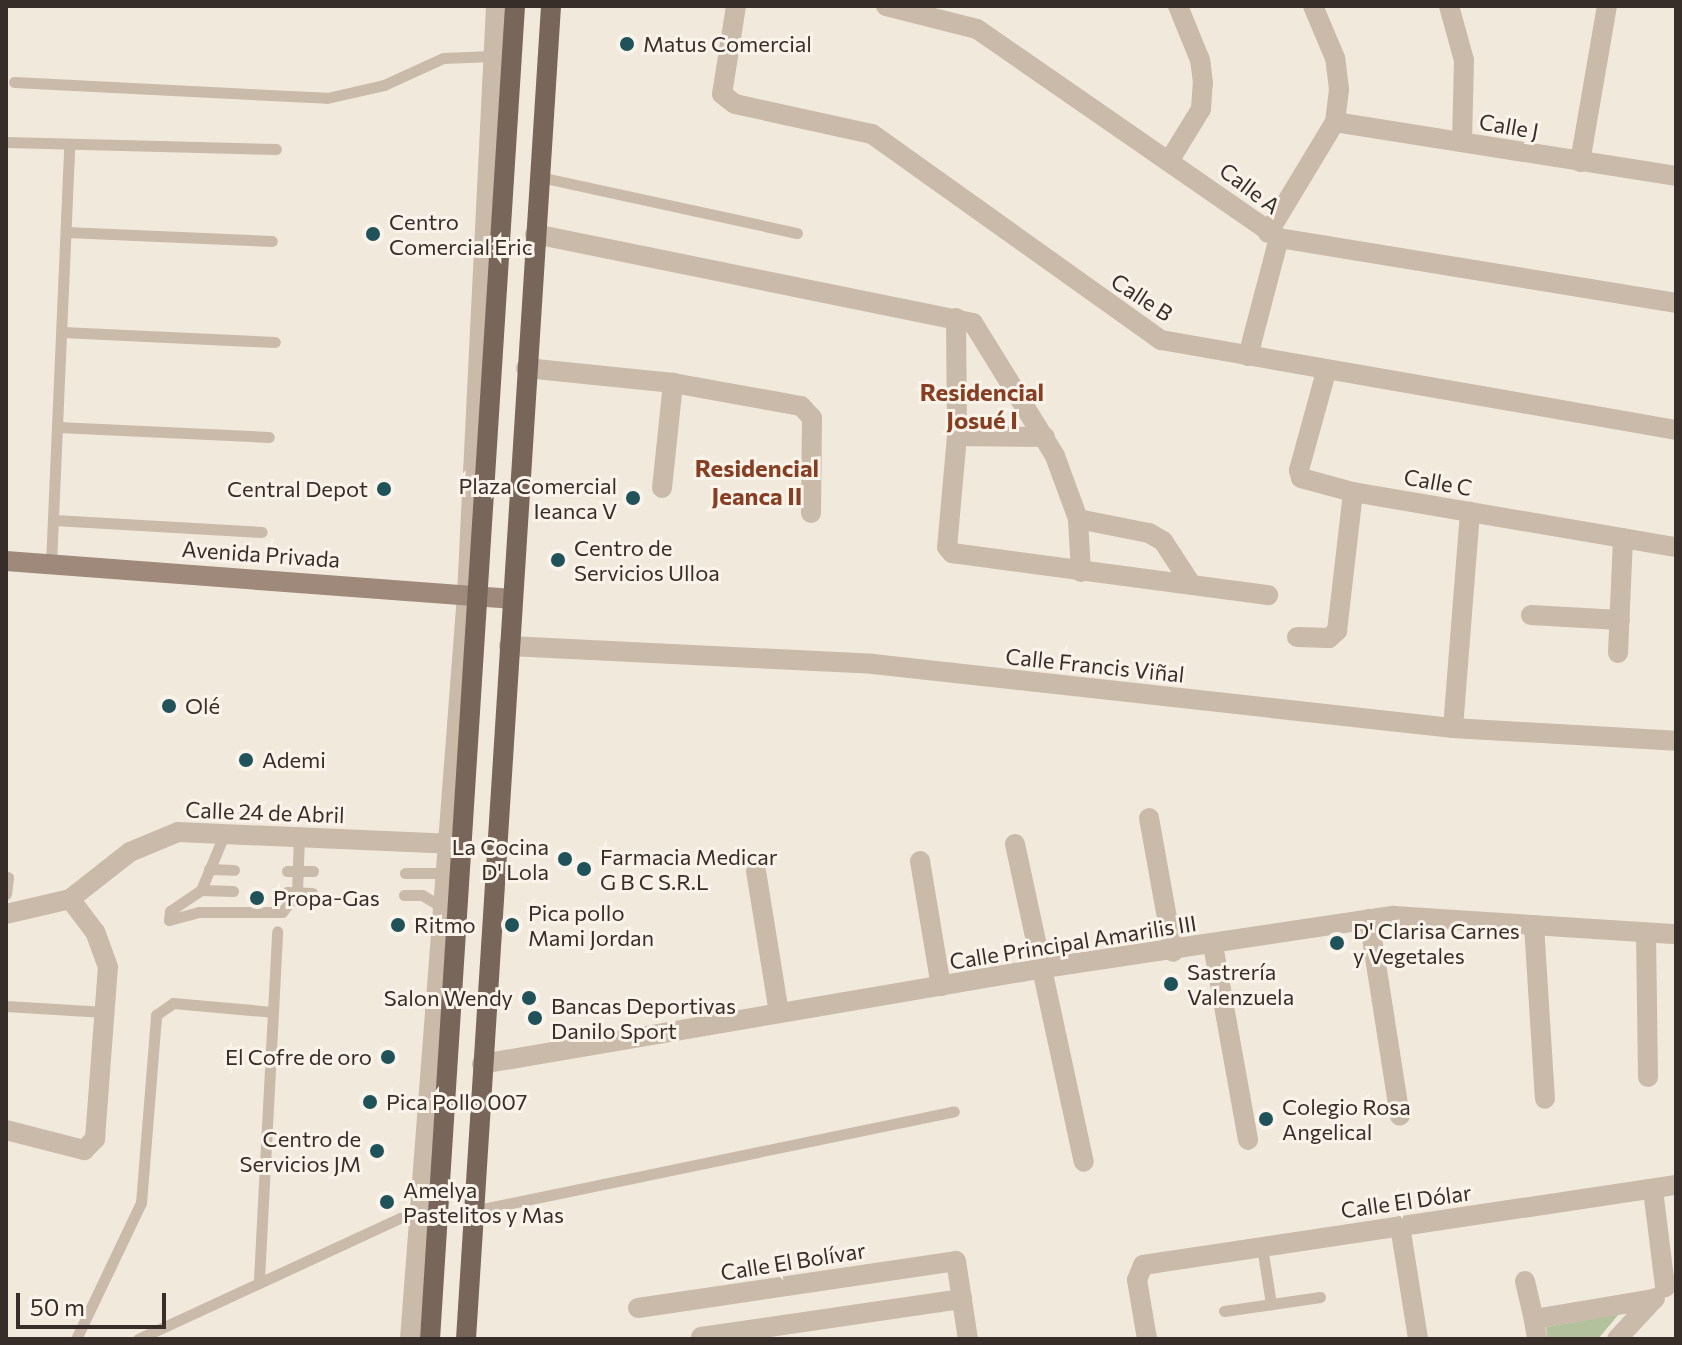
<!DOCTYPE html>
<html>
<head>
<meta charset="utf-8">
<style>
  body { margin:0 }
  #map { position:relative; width:1682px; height:1345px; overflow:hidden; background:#f2e9dd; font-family:Commissioner,sans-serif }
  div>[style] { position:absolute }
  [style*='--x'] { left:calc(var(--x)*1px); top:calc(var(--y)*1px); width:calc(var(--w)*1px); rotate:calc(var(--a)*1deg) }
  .green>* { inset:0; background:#b3c19d }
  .service>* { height:11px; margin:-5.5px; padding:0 5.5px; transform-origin:5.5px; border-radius:5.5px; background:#cabaa9 }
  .minor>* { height:20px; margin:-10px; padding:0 10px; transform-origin:10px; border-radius:10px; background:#cabaa9 }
  .tertiary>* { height:20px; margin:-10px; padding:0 10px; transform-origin:10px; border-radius:10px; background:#cabaa9 }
  .secondary>* { height:20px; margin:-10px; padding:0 10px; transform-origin:10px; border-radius:10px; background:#9e897a }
  .primary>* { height:20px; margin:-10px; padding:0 10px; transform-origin:10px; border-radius:10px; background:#79665a }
  .dots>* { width:22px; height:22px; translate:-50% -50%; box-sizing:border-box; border:4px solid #faf3ea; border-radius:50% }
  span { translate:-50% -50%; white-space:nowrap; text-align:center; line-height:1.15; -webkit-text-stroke:6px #faf3ea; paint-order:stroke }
  .poi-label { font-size:22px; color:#372e29 }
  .left { translate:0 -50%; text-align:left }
  .right { translate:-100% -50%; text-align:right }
  .street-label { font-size:22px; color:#372e29 }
  .neighbourhood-label { font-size:24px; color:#863f23; font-weight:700 }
  .frame { position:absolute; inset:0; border:8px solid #372e29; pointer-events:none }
  .scale { position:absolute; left:16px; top:1293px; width:150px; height:36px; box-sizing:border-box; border:4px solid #372e29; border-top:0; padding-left:10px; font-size:24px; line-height:28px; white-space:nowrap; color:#372e29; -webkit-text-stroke:6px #faf3ea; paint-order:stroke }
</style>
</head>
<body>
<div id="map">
  <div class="green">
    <i style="clip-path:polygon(1619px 1314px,1598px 1339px,1547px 1339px,1546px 1327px)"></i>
  </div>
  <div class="service">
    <i style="--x:14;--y:82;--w:313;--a:2.9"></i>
    <i style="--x:327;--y:98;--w:58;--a:-12.8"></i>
    <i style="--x:384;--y:85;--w:65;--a:-24.6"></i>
    <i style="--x:443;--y:58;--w:50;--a:-2.3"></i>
    <i style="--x:6;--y:142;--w:270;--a:1.5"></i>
    <i style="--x:540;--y:177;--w:263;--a:12.3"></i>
    <i style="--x:66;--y:232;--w:206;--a:2.5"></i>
    <i style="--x:62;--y:332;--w:213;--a:2.7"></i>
    <i style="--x:58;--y:427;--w:211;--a:2.7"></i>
    <i style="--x:54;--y:520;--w:208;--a:3.3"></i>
    <i style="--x:51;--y:564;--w:419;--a:-87.5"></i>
    <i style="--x:224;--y:835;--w:60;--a:112.7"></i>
    <i style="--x:201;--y:890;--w:32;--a:2"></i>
    <i style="--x:209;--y:869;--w:25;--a:2"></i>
    <i style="--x:287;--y:871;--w:26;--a:0"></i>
    <i style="--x:405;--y:873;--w:43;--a:0"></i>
    <i style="--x:201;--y:890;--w:37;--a:146"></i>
    <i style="--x:170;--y:911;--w:9;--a:96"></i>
    <i style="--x:169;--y:920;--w:31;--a:-15"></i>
    <i style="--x:199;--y:912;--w:83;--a:0"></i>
    <i style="--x:282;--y:912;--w:24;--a:-52"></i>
    <i style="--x:297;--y:893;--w:56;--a:-88"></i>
    <i style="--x:287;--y:892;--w:25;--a:2"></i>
    <i style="--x:6;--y:894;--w:17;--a:-83"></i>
    <i style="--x:404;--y:895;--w:18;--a:0"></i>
    <i style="--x:422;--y:895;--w:26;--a:31"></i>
    <i style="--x:6;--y:1006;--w:99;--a:3.5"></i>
    <i style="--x:473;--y:1211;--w:491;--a:-11.7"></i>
    <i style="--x:1262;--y:1247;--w:58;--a:81"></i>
    <i style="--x:259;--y:1279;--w:348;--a:-87"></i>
    <i style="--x:1224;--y:1311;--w:97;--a:-8.3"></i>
    <i style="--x:76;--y:1339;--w:151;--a:-64.5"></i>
    <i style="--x:141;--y:1203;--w:189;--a:-85.4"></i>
    <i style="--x:156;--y:1015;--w:21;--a:-35"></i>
    <i style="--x:173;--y:1003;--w:100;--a:5.1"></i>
    <i style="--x:138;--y:1339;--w:312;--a:-24.8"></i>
  </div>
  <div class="minor">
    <i style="--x:736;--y:6;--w:89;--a:99"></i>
    <i style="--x:722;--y:94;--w:16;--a:38"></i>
    <i style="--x:735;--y:104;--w:140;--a:12.4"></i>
    <i style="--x:872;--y:134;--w:355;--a:35.5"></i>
    <i style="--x:1161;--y:340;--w:523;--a:9.91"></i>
    <i style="--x:886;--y:6;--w:94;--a:14.2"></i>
    <i style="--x:977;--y:29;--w:367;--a:34.7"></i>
    <i style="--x:1279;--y:238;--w:402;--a:9.3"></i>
    <i style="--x:1449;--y:6;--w:56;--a:74.5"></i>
    <i style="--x:1464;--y:60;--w:82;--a:91.4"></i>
    <i style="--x:1335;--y:122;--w:345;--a:9"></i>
    <i style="--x:1171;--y:158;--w:57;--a:-58.5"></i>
    <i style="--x:1201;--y:109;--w:26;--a:-86"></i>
    <i style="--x:1203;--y:83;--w:23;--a:-97"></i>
    <i style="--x:1200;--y:60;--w:58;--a:-112.2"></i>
    <i style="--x:1580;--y:162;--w:158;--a:-80.2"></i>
    <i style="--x:1268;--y:233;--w:130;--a:-58.9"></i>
    <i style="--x:1335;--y:122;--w:33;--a:-83"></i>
    <i style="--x:1339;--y:89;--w:31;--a:-97"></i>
    <i style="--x:1335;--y:58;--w:56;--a:-112.9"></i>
    <i style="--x:535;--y:234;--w:447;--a:11.5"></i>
    <i style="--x:973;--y:323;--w:156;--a:58.3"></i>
    <i style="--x:1055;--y:456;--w:67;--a:69.9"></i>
    <i style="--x:1078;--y:519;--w:53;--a:86.8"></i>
    <i style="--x:956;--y:318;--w:118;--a:89.5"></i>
    <i style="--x:957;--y:436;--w:111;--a:95.1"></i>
    <i style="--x:947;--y:547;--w:8;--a:50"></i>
    <i style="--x:952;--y:553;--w:319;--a:7.6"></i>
    <i style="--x:1248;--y:356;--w:122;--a:-75.3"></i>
    <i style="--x:526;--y:368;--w:148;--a:5.8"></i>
    <i style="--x:673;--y:383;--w:130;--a:10.2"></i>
    <i style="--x:801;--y:406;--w:16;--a:47"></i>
    <i style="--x:812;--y:418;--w:95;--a:90.6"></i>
    <i style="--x:1326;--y:372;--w:102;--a:105.4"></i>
    <i style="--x:1299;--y:470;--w:8;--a:76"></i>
    <i style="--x:1301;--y:478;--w:54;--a:15.1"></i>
    <i style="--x:1353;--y:492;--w:328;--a:9.7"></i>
    <i style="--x:957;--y:436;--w:88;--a:0.7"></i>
    <i style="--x:662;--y:488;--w:106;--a:-84"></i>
    <i style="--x:1078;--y:519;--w:72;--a:11.2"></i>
    <i style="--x:1149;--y:533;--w:16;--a:30"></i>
    <i style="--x:1163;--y:541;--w:51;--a:56.9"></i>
    <i style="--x:1531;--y:615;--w:89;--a:3.2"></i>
    <i style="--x:1297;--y:637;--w:32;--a:2"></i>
    <i style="--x:1329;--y:638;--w:11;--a:-41"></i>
    <i style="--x:1337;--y:631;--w:140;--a:-83.4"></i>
    <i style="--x:509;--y:646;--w:364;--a:2.8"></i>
    <i style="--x:873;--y:664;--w:584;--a:6.3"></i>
    <i style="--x:1453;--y:728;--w:223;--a:3.3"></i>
    <i style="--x:1618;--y:653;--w:115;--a:-87.5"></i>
    <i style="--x:1453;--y:728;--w:217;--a:-85.5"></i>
    <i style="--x:1149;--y:818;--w:136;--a:79.8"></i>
    <i style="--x:1015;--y:844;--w:325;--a:77.8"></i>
    <i style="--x:920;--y:861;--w:127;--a:80.5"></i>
    <i style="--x:756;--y:871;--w:144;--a:80.8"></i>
    <i style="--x:6;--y:914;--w:66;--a:-13.2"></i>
    <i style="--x:70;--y:899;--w:76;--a:-38.1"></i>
    <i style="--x:130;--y:852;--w:52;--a:-22.6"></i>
    <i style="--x:178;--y:832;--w:271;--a:2.5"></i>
    <i style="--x:1369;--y:919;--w:199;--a:81.1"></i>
    <i style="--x:1534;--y:925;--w:174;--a:86.4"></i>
    <i style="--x:1646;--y:933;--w:144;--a:89.2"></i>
    <i style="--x:1213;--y:945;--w:198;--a:79.8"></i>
    <i style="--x:482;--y:1064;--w:570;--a:-9.69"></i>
    <i style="--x:1044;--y:968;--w:354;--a:-8.5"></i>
    <i style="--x:1394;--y:916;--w:283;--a:3.7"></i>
    <i style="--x:6;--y:1130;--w:81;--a:14.4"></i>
    <i style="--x:84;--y:1150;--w:16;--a:-45"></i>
    <i style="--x:95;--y:1139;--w:172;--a:-85.7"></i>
    <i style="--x:108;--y:967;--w:37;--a:-110"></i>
    <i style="--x:95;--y:932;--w:41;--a:-127.1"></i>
    <i style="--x:1653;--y:1190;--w:98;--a:82.9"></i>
    <i style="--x:1400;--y:1226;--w:114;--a:80.9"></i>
    <i style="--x:1525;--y:1281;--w:39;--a:77"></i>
    <i style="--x:638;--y:1308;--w:321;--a:-8.4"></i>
    <i style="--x:956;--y:1261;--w:79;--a:81.3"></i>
    <i style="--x:701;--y:1337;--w:264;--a:-8.3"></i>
    <i style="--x:1147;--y:1339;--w:60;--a:-99.6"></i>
    <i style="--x:1137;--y:1280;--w:16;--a:-68"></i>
    <i style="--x:1143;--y:1265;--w:539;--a:-8.54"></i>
    <i style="--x:1537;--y:1339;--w:20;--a:-99"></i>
    <i style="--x:1534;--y:1319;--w:122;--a:-9.5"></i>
    <i style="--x:1617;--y:1339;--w:56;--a:-47.2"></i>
  </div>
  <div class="tertiary">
    <i style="--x:410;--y:1339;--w:746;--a:-85.62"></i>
    <i style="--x:467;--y:595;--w:590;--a:-87.18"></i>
  </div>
  <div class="secondary">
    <i style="--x:6;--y:561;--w:508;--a:4.29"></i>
  </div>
  <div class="primary">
    <i style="--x:430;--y:1339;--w:1336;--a:-86.35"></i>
    <i style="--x:466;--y:1339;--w:1336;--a:-86.35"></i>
  </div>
  <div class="dots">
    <i style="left:627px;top:44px;background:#1f5259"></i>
    <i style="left:373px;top:234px;background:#1f5259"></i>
    <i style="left:384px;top:489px;background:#1f5259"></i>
    <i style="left:633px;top:498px;background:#1f5259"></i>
    <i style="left:558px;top:560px;background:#1f5259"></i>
    <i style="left:169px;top:706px;background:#1f5259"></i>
    <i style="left:246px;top:760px;background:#1f5259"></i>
    <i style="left:565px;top:859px;background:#1f5259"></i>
    <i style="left:584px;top:869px;background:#1f5259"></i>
    <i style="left:257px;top:898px;background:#1f5259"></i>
    <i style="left:398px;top:925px;background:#1f5259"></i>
    <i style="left:512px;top:925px;background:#1f5259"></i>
    <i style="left:1337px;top:943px;background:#1f5259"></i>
    <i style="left:1171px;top:984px;background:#1f5259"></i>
    <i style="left:529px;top:998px;background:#1f5259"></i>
    <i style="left:535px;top:1018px;background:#1f5259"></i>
    <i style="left:388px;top:1057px;background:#1f5259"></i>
    <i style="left:370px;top:1102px;background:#1f5259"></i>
    <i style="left:1266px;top:1119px;background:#1f5259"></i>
    <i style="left:377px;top:1151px;background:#1f5259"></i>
    <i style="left:387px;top:1202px;background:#1f5259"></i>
  </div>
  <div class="poi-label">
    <span class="left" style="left:643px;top:44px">Matus Comercial</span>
    <span class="left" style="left:389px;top:234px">Centro<br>Comercial Eric</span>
    <span class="right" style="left:617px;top:498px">Plaza Comercial<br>Ieanca V</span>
    <span class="right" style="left:368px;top:489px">Central Depot</span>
    <span class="left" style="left:574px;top:560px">Centro de<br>Servicios Ulloa</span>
    <span class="left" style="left:185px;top:706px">Olé</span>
    <span class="left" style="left:262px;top:760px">Ademi</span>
    <span class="right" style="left:549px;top:859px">La Cocina<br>D' Lola</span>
    <span class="left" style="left:600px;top:869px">Farmacia Medicar<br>G B C S.R.L</span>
    <span class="left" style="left:273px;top:898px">Propa-Gas</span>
    <span class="left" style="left:528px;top:925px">Pica pollo<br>Mami Jordan</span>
    <span class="left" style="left:414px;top:925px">Ritmo</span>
    <span class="left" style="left:1353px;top:943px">D' Clarisa Carnes<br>y Vegetales</span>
    <span class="left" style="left:1187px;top:984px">Sastrería<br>Valenzuela</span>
    <span class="right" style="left:513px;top:998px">Salon Wendy</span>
    <span class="left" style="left:551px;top:1018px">Bancas Deportivas<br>Danilo Sport</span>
    <span class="right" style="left:372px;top:1057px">El Cofre de oro</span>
    <span class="left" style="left:386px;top:1102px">Pica Pollo 007</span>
    <span class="left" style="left:1282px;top:1119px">Colegio Rosa<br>Angelical</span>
    <span class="right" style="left:361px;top:1151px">Centro de<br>Servicios JM</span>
    <span class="left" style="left:403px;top:1202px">Amelya<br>Pastelitos y Mas</span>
  </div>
  <div class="street-label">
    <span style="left:1509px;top:126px;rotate:10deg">Calle J</span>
    <span style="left:1250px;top:188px;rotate:37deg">Calle A</span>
    <span style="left:1142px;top:297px;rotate:33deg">Calle B</span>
    <span style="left:1438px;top:482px;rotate:10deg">Calle C</span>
    <span style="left:261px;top:554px;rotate:4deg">Avenida Privada</span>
    <span style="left:1095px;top:665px;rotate:6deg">Calle Francis Viñal</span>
    <span style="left:265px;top:812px;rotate:2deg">Calle 24 de Abril</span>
    <span style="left:1073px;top:942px;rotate:-9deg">Calle Principal Amarilis III</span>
    <span style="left:1406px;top:1201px;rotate:-8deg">Calle El Dólar</span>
    <span style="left:793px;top:1261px;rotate:-9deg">Calle El Bolívar</span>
  </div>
  <div class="neighbourhood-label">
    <span style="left:982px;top:406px">Residencial<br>Josué I</span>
    <span style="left:757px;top:482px">Residencial<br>Jeanca II</span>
  </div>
  <div class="frame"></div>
  <div class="scale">50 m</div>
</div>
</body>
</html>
